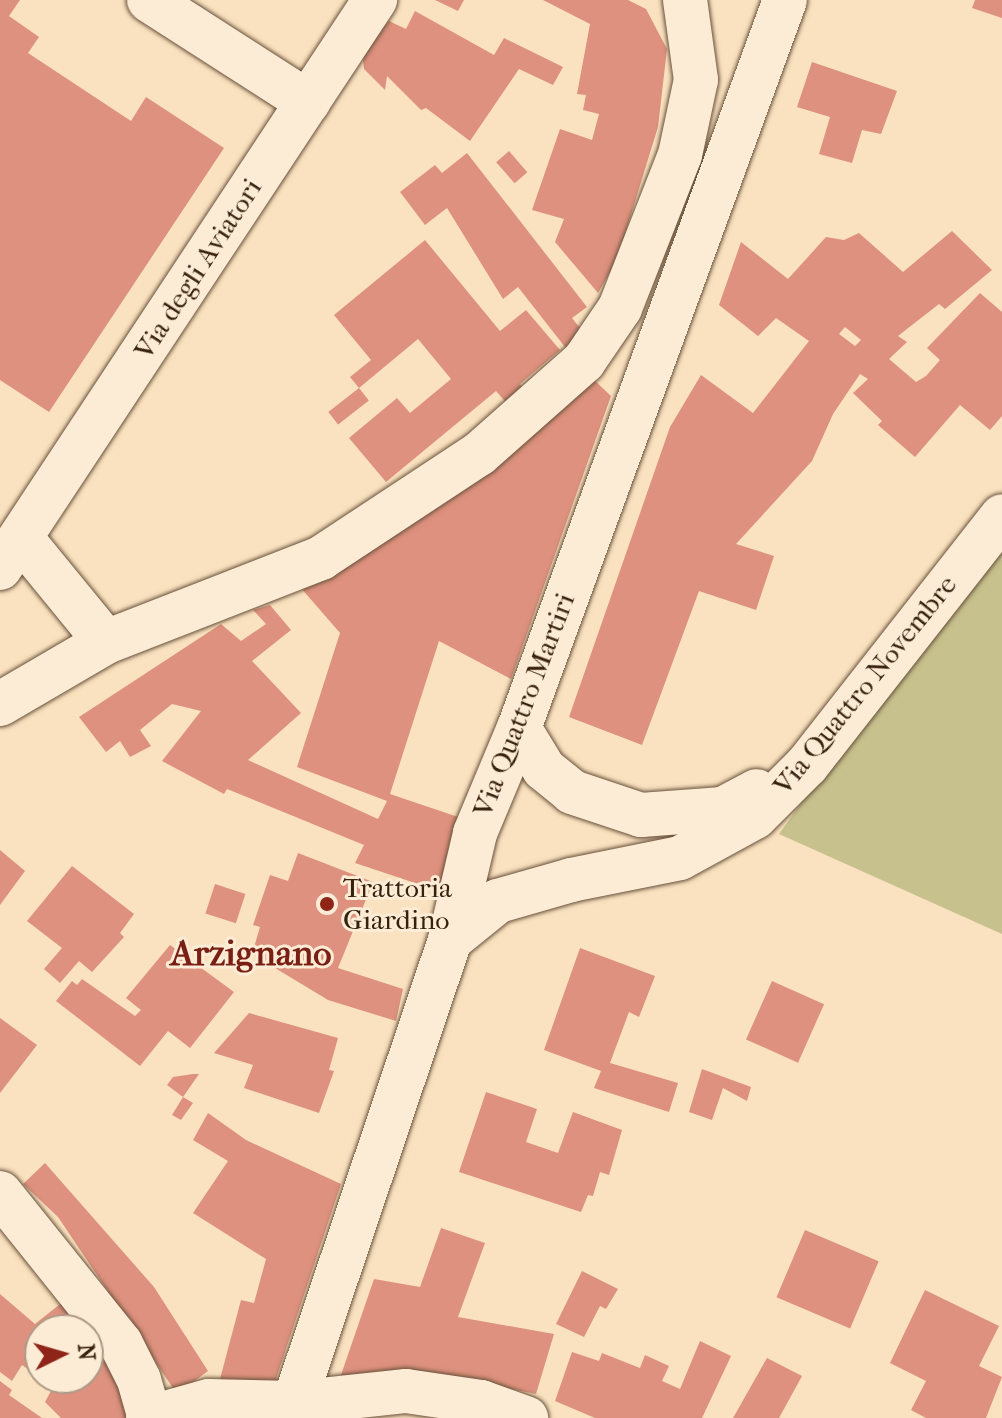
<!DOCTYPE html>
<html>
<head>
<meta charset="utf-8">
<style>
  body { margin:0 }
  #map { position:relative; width:1002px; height:1418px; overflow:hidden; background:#fae2c0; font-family:"IM FELL French Canon",serif }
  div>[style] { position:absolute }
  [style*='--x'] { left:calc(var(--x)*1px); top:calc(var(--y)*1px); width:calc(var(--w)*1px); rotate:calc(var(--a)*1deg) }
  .green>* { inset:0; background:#c6c18d }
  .building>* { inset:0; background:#dd917e; transform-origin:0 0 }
  .roads { filter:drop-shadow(0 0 2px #68513a) drop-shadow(0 0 2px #68513a) }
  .minor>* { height:44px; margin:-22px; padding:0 22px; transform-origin:22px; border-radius:22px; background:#fcecd6 }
  .dots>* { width:22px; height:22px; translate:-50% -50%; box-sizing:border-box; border:4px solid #fcecd6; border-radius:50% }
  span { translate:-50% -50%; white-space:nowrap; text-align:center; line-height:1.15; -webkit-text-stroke:6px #fcecd6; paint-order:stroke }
  .street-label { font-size:28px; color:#37210d }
  .poi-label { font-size:28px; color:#37210d }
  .left { translate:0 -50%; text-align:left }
  .district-label { font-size:36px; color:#7a1f14; font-weight:700 }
  .north { position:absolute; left:24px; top:1314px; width:80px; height:80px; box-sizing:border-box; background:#fcecd6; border:2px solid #ad9b86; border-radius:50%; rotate:85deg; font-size:22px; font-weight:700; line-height:32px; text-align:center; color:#37210d }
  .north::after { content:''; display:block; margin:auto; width:28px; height:36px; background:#8f2418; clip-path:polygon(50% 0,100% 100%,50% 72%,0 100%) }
</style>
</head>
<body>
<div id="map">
  <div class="green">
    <i style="clip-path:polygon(1002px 524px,1002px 934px,779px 834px)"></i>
  </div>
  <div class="building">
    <i style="clip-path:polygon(0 0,20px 0,9px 16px,39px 37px,28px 53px,131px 121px,146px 97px,224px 148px,49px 412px,0 380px)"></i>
    <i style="clip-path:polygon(435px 0,464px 0,458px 11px)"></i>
    <i style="clip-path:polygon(543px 0,628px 0,646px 9px,667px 49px,658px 127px,617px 260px,598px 293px,555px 242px,564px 219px,532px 210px,560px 129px,592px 140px,599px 114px,583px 110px,586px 95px,577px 94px,590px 24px)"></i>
    <i style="clip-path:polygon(975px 0,1002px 0,1002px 18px,972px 8px)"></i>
    <i style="clip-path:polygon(415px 11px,494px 55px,504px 38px,563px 67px,553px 85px,519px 69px,470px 141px,426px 108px,421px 110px,387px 76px,385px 90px,364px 69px,362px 50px,389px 21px,406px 29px)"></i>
    <i style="clip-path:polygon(812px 62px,897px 91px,881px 134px,862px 130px,852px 163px,819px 154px,830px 117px,797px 107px)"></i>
    <i style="left:509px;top:151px;width:28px;height:17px;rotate:49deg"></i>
    <i style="clip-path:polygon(467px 153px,587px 307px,572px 318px,583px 332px,565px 347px,518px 287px,503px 299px,447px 208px,425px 225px,400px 192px,435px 165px,442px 173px)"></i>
    <i style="clip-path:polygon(evenodd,952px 231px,992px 270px,945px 309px,939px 304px,898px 336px,907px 342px,889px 359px,916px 382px,926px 376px,940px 360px,927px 348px,980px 293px,1002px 312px,1002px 416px,990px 430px,960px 405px,915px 457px,878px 425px,882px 421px,853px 393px,868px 379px,860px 374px,833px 414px,812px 461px,736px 544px,774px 556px,756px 610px,699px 591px,642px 745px,569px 717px,670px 427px,701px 375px,753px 413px,809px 341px,776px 318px,758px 336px,719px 305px,741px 242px,788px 279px,826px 237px,844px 240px,859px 233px,903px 272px,952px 231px,845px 327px,861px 340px,855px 346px,839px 334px,845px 327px)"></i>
    <i style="clip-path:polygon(425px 240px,500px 331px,526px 310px,560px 350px,520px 384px,528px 393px,510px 407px,496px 391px,386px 482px,349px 438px,397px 398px,410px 413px,451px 379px,418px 339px,359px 388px,350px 377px,371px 360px,334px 315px)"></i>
    <i style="clip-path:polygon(591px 377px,611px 396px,511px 679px,439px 641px,390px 794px,464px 819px,439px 891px,355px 863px,364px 845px,227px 789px,224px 794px,162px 761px,201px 711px,172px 704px,140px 730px,151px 746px,130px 757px,120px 741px,106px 752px,79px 717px,221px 624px,241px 641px,266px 624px,253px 610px,270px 605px,291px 630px,252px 661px,301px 713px,248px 760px,378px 819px,387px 801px,297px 767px,340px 633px,294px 580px)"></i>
    <i style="left:359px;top:388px;width:16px;height:39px;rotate:52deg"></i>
    <i style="clip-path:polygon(0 850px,25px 871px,0 905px)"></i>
    <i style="clip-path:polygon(298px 853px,373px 882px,338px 968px,403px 989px,396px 1021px,328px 1000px,252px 954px,260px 927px,253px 925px,270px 875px,288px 881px)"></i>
    <i style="clip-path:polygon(72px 866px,134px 914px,120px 933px,124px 937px,92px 972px,79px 961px,60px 983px,44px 969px,62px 948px,27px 921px)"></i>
    <i style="left:215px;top:884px;width:32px;height:31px;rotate:18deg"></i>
    <i style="clip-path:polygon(170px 945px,234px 992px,190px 1048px,168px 1031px,140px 1066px,56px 1001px,72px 981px,77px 985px,82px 979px,135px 1016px,141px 1010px,126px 998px)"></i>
    <i style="clip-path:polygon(580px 948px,655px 976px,639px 1017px,629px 1012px,610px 1063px,678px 1083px,669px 1112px,594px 1088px,601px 1071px,544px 1050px)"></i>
    <i style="left:772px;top:981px;width:57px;height:64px;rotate:24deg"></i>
    <i style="clip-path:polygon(249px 1013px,338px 1038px,329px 1070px,334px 1071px,319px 1113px,244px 1088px,253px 1065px,214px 1053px)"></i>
    <i style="clip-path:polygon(0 1018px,37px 1045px,0 1093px)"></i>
    <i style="clip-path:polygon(702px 1069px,751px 1087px,747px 1101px,723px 1088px,712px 1120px,689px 1112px)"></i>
    <i style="clip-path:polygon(193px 1074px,199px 1074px,183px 1097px,167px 1085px,173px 1077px)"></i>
    <i style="clip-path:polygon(486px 1092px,537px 1109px,526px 1142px,558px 1153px,573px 1112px,622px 1130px,609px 1175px,600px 1172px,593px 1196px,588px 1195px,581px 1212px,459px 1172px)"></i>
    <i style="clip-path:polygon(183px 1097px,193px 1103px,181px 1120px,172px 1115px)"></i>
    <i style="clip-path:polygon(208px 1113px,246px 1140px,341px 1184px,272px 1391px,220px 1379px,241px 1300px,254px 1303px,266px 1259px,193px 1213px,228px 1161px,193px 1140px)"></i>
    <i style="clip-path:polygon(45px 1163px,154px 1287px,208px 1371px,177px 1394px,58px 1217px,23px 1184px)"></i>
    <i style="clip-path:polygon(441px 1228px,485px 1243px,458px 1317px,554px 1334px,536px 1394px,454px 1378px,341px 1375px,374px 1279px,420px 1287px)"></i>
    <i style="left:805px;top:1230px;width:80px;height:73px;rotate:23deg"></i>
    <i style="clip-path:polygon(582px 1271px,618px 1289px,606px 1309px,600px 1306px,584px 1337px,556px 1324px)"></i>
    <i style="clip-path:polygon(925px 1290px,999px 1326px,979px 1366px,1002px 1377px,986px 1418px,926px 1418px,911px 1410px,926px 1381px,890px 1363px)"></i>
    <i style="clip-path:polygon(evenodd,74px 1293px,115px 1361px,131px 1418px,61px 1418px,45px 1402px,53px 1387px,22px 1365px,12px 1381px,0 1372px,0 1294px,35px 1324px,74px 1293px,40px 1330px,88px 1330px,88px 1378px,40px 1378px,40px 1330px)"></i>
    <i style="clip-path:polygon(700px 1341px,731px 1356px,702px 1418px,595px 1418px,555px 1401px,572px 1352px,599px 1361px,602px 1353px,640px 1368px,645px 1355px,669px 1366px,662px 1381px,680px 1389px)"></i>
    <i style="clip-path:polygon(767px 1358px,802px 1376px,779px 1418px,733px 1418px)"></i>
    <i style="clip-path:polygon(0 1381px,12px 1390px,9px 1395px,42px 1418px,0 1418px)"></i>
  </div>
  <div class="roads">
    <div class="minor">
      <i style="--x:149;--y:0;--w:189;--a:32.7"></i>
      <i style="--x:21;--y:538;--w:134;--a:50.7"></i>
      <i style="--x:0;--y:568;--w:681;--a:-56.57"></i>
      <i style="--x:0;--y:704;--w:123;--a:-30.3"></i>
      <i style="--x:106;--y:642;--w:231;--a:-21.3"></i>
      <i style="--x:321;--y:558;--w:189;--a:-33.4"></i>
      <i style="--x:479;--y:454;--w:140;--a:-41.5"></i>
      <i style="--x:584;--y:361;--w:64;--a:-55.8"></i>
      <i style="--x:620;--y:308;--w:164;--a:-68.6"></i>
      <i style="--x:680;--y:155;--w:77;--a:-78"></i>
      <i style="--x:696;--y:80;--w:81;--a:-97.8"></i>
      <i style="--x:519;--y:728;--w:48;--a:58.6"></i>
      <i style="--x:544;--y:769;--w:36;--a:39"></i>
      <i style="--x:572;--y:792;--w:73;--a:18.4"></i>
      <i style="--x:641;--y:815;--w:82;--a:-4.2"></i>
      <i style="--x:723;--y:809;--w:38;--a:-28"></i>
      <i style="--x:450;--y:940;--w:62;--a:-39.1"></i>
      <i style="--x:498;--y:901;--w:76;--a:-16"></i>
      <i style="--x:571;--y:880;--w:111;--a:-11.4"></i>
      <i style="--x:680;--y:858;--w:85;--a:-28.7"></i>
      <i style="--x:755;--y:817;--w:74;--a:-45"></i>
      <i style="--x:807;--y:765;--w:316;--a:-51.9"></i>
      <i style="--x:0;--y:1193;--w:193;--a:51.3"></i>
      <i style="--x:121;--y:1344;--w:40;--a:63.4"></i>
      <i style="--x:139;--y:1380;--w:37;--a:74"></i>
      <i style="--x:148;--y:1418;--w:63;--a:-15.6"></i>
      <i style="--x:209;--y:1401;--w:85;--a:1.3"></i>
      <i style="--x:294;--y:1403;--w:113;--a:-6.1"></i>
      <i style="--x:406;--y:1391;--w:76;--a:8.3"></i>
      <i style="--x:481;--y:1402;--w:48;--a:19.6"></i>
      <i style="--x:289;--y:1418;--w:504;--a:-71.39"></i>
      <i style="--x:450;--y:940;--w:110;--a:-76.8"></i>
      <i style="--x:475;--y:833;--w:114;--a:-67.3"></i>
      <i style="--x:519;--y:728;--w:775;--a:-69.93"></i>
    </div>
  </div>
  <div class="dots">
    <i style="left:327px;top:904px;background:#8f2418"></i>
  </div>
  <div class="street-label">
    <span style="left:198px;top:269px;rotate:-57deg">Via degli Aviatori</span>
    <span style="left:865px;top:685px;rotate:-51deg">Via Quattro Novembre</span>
    <span style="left:524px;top:705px;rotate:-69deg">Via Quattro Martiri</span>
  </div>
  <div class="poi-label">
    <span class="left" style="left:343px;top:904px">Trattoria<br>Giardino</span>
  </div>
  <div class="district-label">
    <span style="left:251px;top:954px">Arzignano</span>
  </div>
  <div class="north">N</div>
</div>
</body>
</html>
